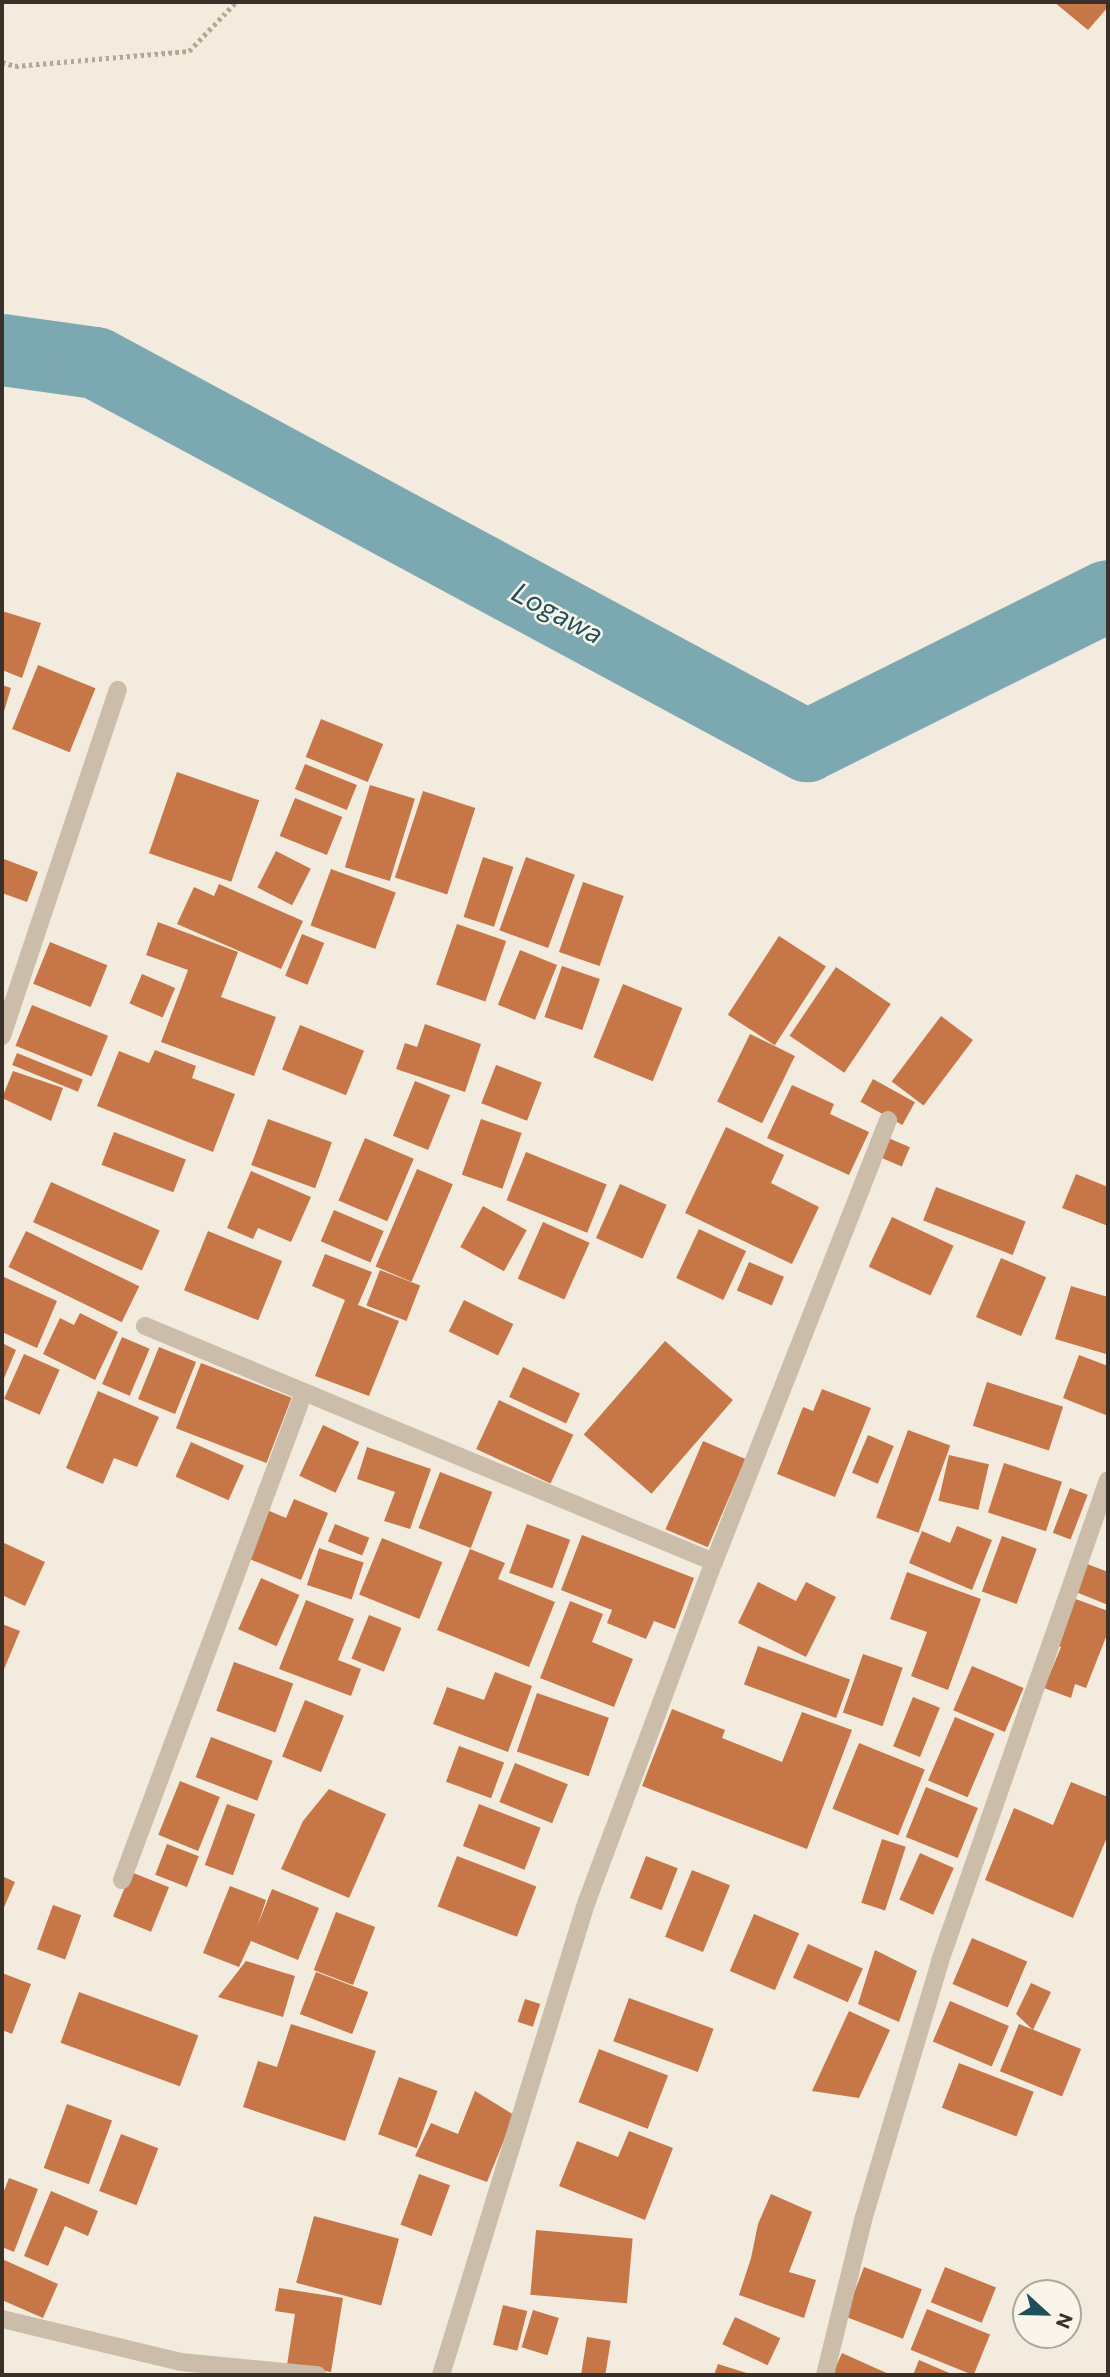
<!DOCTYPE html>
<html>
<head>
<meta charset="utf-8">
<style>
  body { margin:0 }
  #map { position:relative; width:1110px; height:2377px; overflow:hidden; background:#f3ecde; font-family:Commissioner,sans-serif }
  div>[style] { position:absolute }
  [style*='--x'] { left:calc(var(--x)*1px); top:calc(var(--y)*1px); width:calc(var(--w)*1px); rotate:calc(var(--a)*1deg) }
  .river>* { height:72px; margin:-36px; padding:0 36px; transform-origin:36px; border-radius:36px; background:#7ca8b1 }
  .building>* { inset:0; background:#c77747; transform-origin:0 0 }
  .path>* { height:4.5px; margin-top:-2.25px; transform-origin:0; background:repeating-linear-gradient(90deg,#b7a893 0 3.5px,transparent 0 7px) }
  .minor>* { height:18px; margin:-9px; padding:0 9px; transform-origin:9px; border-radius:9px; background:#cbbda9 }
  span { translate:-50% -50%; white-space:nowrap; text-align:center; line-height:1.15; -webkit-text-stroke:5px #faf5ea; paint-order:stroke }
  .water-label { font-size:28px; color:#1e4f5b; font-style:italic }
  .frame { position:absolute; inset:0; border:4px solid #393029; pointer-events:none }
  .north { position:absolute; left:1012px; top:2279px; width:70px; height:70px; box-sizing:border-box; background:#faf5ea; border:2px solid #ada69d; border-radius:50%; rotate:112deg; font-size:19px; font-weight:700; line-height:28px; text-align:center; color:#393029 }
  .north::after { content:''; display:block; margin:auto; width:24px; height:32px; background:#1e4f5b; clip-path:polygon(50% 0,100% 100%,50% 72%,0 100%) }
</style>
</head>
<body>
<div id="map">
  <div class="river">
    <i style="--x:2;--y:350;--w:95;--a:7.9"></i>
    <i style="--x:96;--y:363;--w:808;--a:28.31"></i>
    <i style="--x:807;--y:746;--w:336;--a:-26.5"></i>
  </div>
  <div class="building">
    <i style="clip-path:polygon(1054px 2px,1108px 2px,1108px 7px,1088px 30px)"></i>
    <i style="clip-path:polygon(2px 611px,41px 623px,22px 678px,2px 670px)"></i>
    <i style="left:38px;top:665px;width:62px;height:69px;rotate:22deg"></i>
    <i style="clip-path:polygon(2px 685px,11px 688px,2px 718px)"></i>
    <i style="left:321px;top:719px;width:67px;height:41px;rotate:22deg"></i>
    <i style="left:305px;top:764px;width:56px;height:27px;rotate:22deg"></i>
    <i style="left:177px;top:772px;width:87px;height:86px;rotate:19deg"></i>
    <i style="left:370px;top:785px;width:47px;height:86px;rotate:17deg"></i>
    <i style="left:423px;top:791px;width:55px;height:91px;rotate:18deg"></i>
    <i style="left:295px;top:798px;width:51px;height:41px;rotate:22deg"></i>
    <i style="left:276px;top:851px;width:39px;height:41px;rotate:27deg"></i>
    <i style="left:483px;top:857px;width:32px;height:63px;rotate:18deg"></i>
    <i style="left:526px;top:857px;width:52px;height:78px;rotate:20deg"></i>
    <i style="clip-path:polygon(4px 859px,38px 872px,27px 902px,2px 893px)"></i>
    <i style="left:331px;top:869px;width:69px;height:60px;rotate:20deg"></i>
    <i style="left:583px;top:882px;width:43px;height:74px;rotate:19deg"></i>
    <i style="clip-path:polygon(219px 884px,303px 921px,281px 969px,177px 924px,194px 887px,214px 896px)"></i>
    <i style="clip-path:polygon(158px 922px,238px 952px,221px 997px,276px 1017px,254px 1076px,161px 1042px,188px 970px,146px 955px)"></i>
    <i style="left:457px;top:924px;width:52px;height:64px;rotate:19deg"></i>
    <i style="left:302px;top:934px;width:24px;height:45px;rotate:22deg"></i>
    <i style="left:779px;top:936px;width:56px;height:94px;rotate:33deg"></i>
    <i style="left:50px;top:942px;width:62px;height:45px;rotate:22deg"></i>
    <i style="left:520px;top:950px;width:40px;height:59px;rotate:22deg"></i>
    <i style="left:562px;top:966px;width:40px;height:54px;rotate:19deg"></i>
    <i style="left:836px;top:967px;width:66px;height:83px;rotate:34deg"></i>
    <i style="left:142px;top:974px;width:36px;height:32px;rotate:23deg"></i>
    <i style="left:623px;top:984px;width:64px;height:79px;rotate:22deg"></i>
    <i style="left:32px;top:1005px;width:82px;height:44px;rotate:22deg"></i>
    <i style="left:941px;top:1016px;width:40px;height:82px;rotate:37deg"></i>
    <i style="clip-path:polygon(425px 1024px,481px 1044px,465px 1092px,396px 1069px,405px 1043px,417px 1047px)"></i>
    <i style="left:300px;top:1025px;width:69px;height:48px;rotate:22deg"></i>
    <i style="left:750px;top:1034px;width:50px;height:75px;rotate:26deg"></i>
    <i style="clip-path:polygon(155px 1050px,196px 1066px,192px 1078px,235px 1094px,213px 1152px,97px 1106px,119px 1051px,149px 1063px)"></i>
    <i style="left:17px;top:1053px;width:71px;height:13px;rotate:22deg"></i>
    <i style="left:496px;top:1065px;width:49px;height:41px;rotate:21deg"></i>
    <i style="clip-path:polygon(13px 1071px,63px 1088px,51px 1121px,2px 1098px)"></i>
    <i style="left:873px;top:1079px;width:48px;height:26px;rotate:29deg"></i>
    <i style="left:415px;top:1081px;width:38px;height:59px;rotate:22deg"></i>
    <i style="clip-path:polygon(792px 1085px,834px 1104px,830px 1114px,869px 1132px,849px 1175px,767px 1138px)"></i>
    <i style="left:268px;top:1119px;width:68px;height:49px;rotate:20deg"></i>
    <i style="left:481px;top:1119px;width:43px;height:59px;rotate:19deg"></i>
    <i style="clip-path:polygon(726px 1127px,784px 1155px,771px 1183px,819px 1207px,792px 1264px,685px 1213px)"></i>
    <i style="left:114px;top:1132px;width:77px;height:35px;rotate:21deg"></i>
    <i style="left:886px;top:1137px;width:26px;height:21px;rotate:23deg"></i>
    <i style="left:365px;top:1138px;width:53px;height:68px;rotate:23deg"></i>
    <i style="left:526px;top:1152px;width:87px;height:52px;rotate:22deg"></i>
    <i style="left:417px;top:1169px;width:39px;height:106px;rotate:23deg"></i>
    <i style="clip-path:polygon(251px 1171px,311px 1197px,291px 1242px,258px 1228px,253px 1239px,227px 1228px)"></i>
    <i style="clip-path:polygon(1076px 1174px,1108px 1187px,1108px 1226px,1062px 1208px)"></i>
    <i style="left:51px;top:1182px;width:119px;height:44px;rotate:24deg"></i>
    <i style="left:620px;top:1184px;width:51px;height:59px;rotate:24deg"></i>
    <i style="left:936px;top:1187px;width:96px;height:36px;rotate:21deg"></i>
    <i style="left:483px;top:1206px;width:50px;height:47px;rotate:29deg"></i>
    <i style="left:334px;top:1210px;width:54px;height:34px;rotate:23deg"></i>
    <i style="left:892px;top:1217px;width:68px;height:55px;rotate:25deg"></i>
    <i style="left:543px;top:1222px;width:51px;height:62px;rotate:24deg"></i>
    <i style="left:699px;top:1229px;width:52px;height:54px;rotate:25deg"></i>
    <i style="left:26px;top:1231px;width:126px;height:40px;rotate:26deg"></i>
    <i style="left:208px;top:1231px;width:80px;height:64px;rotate:22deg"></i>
    <i style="clip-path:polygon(325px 1254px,372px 1272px,358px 1305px,399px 1321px,369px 1396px,315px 1376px,345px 1300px,312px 1286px)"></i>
    <i style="left:1001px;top:1258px;width:49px;height:64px;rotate:23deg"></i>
    <i style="left:749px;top:1262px;width:38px;height:31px;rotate:23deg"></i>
    <i style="left:380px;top:1270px;width:43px;height:38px;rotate:21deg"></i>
    <i style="clip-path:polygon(4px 1277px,57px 1301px,37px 1348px,2px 1332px)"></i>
    <i style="clip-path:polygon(1071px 1286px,1108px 1297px,1106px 1354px,1055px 1339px)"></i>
    <i style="left:464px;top:1300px;width:55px;height:35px;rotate:26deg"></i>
    <i style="clip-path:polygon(80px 1313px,118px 1332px,95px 1380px,43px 1354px,60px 1318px,74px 1325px)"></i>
    <i style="left:122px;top:1337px;width:30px;height:51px;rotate:23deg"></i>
    <i style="left:665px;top:1341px;width:90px;height:124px;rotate:41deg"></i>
    <i style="clip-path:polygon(2px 1343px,16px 1350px,2px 1383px)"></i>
    <i style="left:159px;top:1347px;width:40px;height:56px;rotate:22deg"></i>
    <i style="left:24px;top:1354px;width:39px;height:49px;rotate:24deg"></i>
    <i style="clip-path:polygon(1079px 1355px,1108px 1366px,1108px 1416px,1063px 1398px)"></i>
    <i style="left:201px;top:1363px;width:97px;height:70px;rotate:21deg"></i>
    <i style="left:523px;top:1367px;width:63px;height:33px;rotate:25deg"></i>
    <i style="left:987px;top:1382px;width:80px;height:46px;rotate:18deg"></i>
    <i style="clip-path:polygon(822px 1389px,871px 1408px,835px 1497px,777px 1474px,803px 1407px,813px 1411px)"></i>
    <i style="clip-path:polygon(98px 1391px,159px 1417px,137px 1467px,114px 1458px,103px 1484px,66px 1468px)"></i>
    <i style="left:499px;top:1400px;width:82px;height:54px;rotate:25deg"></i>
    <i style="left:323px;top:1425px;width:40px;height:56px;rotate:25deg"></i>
    <i style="left:908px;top:1430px;width:45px;height:93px;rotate:20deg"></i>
    <i style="left:868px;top:1435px;width:28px;height:41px;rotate:23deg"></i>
    <i style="left:703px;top:1441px;width:46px;height:96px;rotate:23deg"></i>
    <i style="left:191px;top:1442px;width:58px;height:38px;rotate:24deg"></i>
    <i style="clip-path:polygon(367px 1447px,431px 1469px,410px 1529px,384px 1521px,395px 1492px,357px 1479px)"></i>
    <i style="left:949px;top:1455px;width:41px;height:47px;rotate:13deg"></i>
    <i style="left:1004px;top:1463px;width:61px;height:52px;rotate:18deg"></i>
    <i style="left:440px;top:1472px;width:56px;height:60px;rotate:21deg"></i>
    <i style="left:1070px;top:1488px;width:19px;height:48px;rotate:21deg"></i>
    <i style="clip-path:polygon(294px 1499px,328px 1513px,301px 1580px,247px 1558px,267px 1510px,286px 1518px)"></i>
    <i style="left:335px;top:1524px;width:37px;height:19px;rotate:22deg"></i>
    <i style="left:527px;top:1524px;width:46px;height:52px;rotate:20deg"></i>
    <i style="clip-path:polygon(957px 1526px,992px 1540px,972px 1590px,909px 1563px,922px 1531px,950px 1543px)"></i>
    <i style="clip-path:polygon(582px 1535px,694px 1578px,675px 1629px,654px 1621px,646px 1639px,607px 1623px,612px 1610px,561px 1590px)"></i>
    <i style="left:1002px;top:1536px;width:37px;height:59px;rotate:20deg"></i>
    <i style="left:382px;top:1538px;width:65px;height:61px;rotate:22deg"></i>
    <i style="clip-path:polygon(2px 1542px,45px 1562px,25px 1606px,2px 1595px)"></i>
    <i style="left:319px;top:1548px;width:47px;height:39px;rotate:18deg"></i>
    <i style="clip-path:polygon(470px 1549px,505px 1563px,498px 1579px,555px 1602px,529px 1667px,437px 1630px)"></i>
    <i style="clip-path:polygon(1082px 1562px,1108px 1572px,1108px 1605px,1071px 1590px)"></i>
    <i style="clip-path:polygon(907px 1572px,981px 1599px,948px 1690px,911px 1676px,927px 1632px,890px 1619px)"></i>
    <i style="left:261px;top:1578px;width:42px;height:56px;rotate:24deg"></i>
    <i style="clip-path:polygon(758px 1582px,796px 1601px,806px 1582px,836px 1597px,806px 1657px,738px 1623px)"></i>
    <i style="clip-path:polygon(1073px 1598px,1108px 1611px,1108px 1632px,1086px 1688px,1075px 1684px,1071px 1698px,1044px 1688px,1061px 1647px,1055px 1645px)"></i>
    <i style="clip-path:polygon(306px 1600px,354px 1619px,338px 1660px,361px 1669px,351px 1696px,279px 1669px)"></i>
    <i style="clip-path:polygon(570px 1601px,603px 1614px,592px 1642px,633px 1659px,614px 1707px,540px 1678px)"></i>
    <i style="left:369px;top:1615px;width:35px;height:47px;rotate:22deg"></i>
    <i style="clip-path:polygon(2px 1624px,20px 1631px,2px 1674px)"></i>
    <i style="left:758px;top:1646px;width:98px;height:41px;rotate:20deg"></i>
    <i style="left:863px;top:1654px;width:42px;height:62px;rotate:19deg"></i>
    <i style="left:234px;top:1662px;width:63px;height:52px;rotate:20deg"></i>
    <i style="left:972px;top:1666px;width:56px;height:48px;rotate:23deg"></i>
    <i style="clip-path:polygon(495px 1672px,532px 1686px,508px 1752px,433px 1724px,447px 1687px,484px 1700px)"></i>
    <i style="left:537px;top:1693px;width:76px;height:62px;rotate:19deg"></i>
    <i style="left:913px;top:1697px;width:29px;height:53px;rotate:22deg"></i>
    <i style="left:305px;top:1700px;width:42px;height:61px;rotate:22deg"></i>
    <i style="clip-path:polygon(672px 1709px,725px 1730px,722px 1738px,782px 1762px,802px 1712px,852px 1730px,807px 1849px,642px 1786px)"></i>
    <i style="left:955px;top:1717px;width:43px;height:69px;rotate:23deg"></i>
    <i style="left:211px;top:1737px;width:66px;height:43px;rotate:21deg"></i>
    <i style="left:859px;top:1743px;width:71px;height:71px;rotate:22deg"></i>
    <i style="left:459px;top:1746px;width:48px;height:38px;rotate:20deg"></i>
    <i style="left:515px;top:1763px;width:57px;height:42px;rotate:22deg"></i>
    <i style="left:180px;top:1781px;width:43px;height:58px;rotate:22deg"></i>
    <i style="clip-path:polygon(1071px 1782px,1108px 1797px,1108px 1835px,1073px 1918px,985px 1880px,1014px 1808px,1053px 1825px)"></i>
    <i style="left:926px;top:1787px;width:56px;height:54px;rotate:22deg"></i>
    <i style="clip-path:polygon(329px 1789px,386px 1814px,349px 1898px,281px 1869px,303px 1821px)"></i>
    <i style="left:227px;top:1804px;width:30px;height:65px;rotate:20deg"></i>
    <i style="left:479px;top:1804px;width:66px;height:45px;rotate:21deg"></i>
    <i style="left:882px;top:1839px;width:25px;height:67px;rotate:18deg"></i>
    <i style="left:167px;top:1844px;width:34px;height:33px;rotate:21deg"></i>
    <i style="left:920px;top:1853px;width:37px;height:51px;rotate:24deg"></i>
    <i style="left:457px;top:1856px;width:85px;height:54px;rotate:21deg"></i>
    <i style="left:646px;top:1856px;width:34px;height:45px;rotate:21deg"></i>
    <i style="left:692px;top:1870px;width:41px;height:72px;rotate:22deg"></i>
    <i style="left:131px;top:1872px;width:41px;height:48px;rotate:22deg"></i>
    <i style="clip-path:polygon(2px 1876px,15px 1882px,2px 1912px)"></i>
    <i style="clip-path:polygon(230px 1886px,266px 1900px,257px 1927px,272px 1889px,319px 1908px,298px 1960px,251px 1941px,239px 1967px,203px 1953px)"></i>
    <i style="left:53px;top:1905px;width:30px;height:47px;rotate:20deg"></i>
    <i style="left:336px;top:1912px;width:42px;height:62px;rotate:21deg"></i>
    <i style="left:754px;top:1914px;width:49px;height:62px;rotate:23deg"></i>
    <i style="left:972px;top:1938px;width:60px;height:50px;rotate:23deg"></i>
    <i style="left:808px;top:1944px;width:60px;height:37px;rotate:24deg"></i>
    <i style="clip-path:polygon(875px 1950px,917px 1971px,899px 2022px,858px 2004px)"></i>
    <i style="clip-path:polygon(246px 1961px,295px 1976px,283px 2017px,218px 1997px)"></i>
    <i style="left:316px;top:1972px;width:56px;height:45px;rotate:21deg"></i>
    <i style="clip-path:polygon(2px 1973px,31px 1984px,12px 2034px,2px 2030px)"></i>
    <i style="clip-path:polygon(1031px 1983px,1051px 1992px,1033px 2030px,1016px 2014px)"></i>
    <i style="left:79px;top:1992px;width:127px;height:54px;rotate:20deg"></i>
    <i style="left:629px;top:1998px;width:90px;height:46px;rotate:20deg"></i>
    <i style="left:525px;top:1999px;width:16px;height:24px;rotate:18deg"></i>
    <i style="left:950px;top:2001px;width:64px;height:44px;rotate:23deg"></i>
    <i style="clip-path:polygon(849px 2011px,890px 2030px,859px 2098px,812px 2091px)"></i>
    <i style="clip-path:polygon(291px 2024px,376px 2051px,345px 2141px,243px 2107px,258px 2061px,277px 2067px)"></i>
    <i style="left:1019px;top:2024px;width:67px;height:51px;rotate:22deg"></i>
    <i style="left:599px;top:2049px;width:74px;height:57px;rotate:21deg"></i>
    <i style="left:959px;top:2063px;width:80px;height:48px;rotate:21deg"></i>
    <i style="left:399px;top:2077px;width:41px;height:61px;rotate:20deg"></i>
    <i style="clip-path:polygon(475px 2091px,514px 2115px,487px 2182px,415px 2156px,431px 2123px,458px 2134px)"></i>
    <i style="left:67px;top:2104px;width:48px;height:68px;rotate:20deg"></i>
    <i style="clip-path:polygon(629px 2131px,673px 2148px,645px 2220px,559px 2186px,577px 2141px,618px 2157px)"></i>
    <i style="left:121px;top:2134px;width:40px;height:61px;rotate:21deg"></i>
    <i style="left:419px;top:2174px;width:33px;height:54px;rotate:20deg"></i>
    <i style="clip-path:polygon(9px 2178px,38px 2189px,14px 2252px,2px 2247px,2px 2196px)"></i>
    <i style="clip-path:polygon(51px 2191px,98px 2211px,88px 2236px,65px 2226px,48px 2266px,24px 2256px)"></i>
    <i style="clip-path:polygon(771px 2194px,812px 2212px,789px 2272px,816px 2280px,804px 2318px,739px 2295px,751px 2258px,758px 2224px)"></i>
    <i style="left:314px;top:2216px;width:88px;height:69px;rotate:15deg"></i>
    <i style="left:536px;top:2230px;width:97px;height:65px;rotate:5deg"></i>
    <i style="clip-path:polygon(2px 2259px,58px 2284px,43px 2318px,2px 2300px)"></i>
    <i style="left:864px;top:2267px;width:62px;height:53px;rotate:21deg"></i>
    <i style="left:945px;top:2267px;width:55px;height:38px;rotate:22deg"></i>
    <i style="clip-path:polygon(279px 2288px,343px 2298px,331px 2372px,287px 2365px,295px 2314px,275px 2311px)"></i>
    <i style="left:503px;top:2305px;width:25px;height:41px;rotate:14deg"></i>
    <i style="left:927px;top:2309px;width:68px;height:44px;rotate:22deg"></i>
    <i style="left:533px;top:2310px;width:27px;height:39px;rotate:17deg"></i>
    <i style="left:735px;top:2317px;width:50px;height:30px;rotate:25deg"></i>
    <i style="left:587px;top:2337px;width:24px;height:38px;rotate:9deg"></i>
    <i style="clip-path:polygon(842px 2353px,891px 2375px,832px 2375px)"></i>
    <i style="clip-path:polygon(919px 2360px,954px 2375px,913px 2375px)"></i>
    <i style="clip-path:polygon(718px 2364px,753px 2375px,714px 2375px)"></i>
  </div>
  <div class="path">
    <i style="--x:2;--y:62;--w:14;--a:17"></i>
    <i style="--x:15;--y:66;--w:175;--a:-4.9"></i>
    <i style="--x:189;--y:51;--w:68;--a:-46.2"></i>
  </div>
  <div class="minor">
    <i style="--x:2;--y:1036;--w:365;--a:-71.5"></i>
    <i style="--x:145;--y:1326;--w:616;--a:22.53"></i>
    <i style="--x:122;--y:1880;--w:521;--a:-69.55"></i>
    <i style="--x:2;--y:2319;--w:184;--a:13.5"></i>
    <i style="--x:181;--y:2362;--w:137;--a:5.5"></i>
    <i style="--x:441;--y:2375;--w:496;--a:-72.9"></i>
    <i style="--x:587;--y:1901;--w:362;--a:-69.5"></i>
    <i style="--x:714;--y:1562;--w:475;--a:-68.5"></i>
    <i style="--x:825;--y:2375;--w:160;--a:-76.2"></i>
    <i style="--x:863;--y:2220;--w:270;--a:-73.4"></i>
    <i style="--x:940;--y:1961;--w:509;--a:-70.75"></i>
  </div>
  <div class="water-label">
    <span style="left:558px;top:612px;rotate:28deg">Logawa</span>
  </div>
  <div class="frame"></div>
  <div class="north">N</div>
</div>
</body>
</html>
